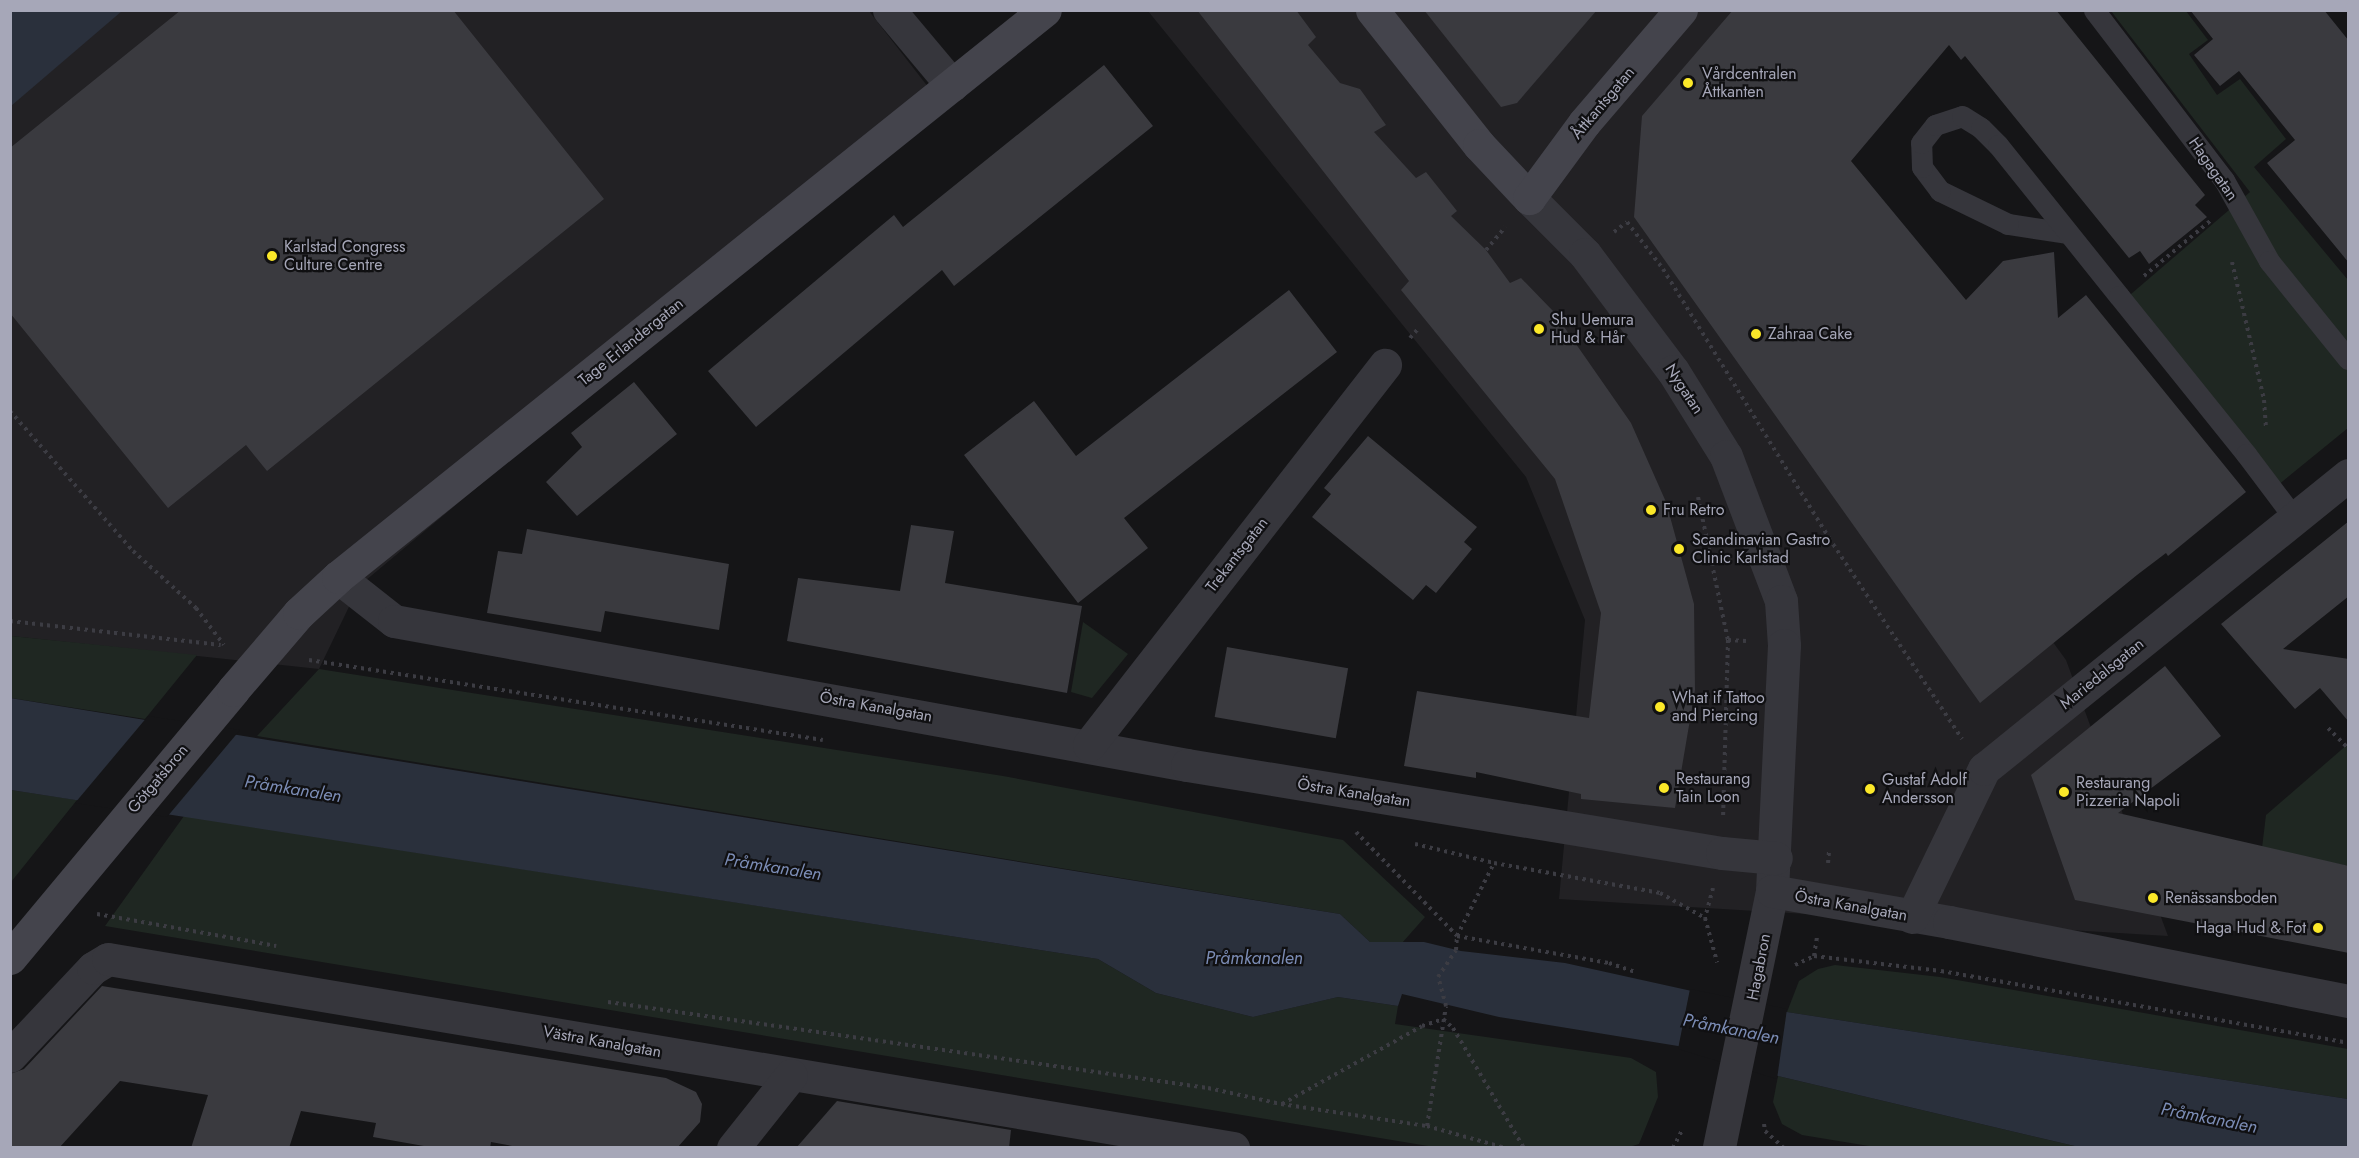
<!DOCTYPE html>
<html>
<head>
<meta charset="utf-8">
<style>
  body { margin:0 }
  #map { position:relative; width:2359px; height:1158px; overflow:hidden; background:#151517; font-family:Jost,sans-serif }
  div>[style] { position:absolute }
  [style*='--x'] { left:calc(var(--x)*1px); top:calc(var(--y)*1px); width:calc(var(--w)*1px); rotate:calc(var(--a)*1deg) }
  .built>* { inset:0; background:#222124 }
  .green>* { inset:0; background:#1f2722 }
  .water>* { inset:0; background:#2a303c }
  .pier>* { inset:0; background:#151517 }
  .building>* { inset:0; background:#3a3a3f; transform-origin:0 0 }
  .path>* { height:4px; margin-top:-2px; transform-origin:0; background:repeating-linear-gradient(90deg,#3c3c43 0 3px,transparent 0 7.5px) }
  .lane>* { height:21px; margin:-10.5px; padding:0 10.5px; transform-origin:10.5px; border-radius:10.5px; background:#36363c }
  .street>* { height:33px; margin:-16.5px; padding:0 16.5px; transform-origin:16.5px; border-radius:16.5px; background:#36363c }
  .secondary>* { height:33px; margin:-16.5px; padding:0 16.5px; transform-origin:16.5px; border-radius:16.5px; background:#44444c }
  .dots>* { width:16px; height:16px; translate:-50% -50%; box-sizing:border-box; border:3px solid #101012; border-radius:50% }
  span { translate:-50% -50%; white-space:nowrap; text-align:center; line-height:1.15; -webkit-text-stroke:4.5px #101012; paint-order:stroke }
  .poi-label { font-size:16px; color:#a6a7b8 }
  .left { translate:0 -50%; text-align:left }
  .right { translate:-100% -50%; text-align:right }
  .street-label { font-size:16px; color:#a6a7b8 }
  .water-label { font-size:18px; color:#7b8cb5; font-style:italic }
  .frame { position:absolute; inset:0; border:12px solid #a6a7b8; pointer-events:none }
</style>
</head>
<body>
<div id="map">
  <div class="built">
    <i style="clip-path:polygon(122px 10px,869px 11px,939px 101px,359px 586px,319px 669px,11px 636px,10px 106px)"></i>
    <i style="clip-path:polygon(1148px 11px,1854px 11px,1713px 175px,2066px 660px,2168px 936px,1559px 899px,1585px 620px,1526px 477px)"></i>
  </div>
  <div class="green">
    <i style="clip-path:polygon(2111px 11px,2186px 11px,2208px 40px,2189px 54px,2217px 95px,2240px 79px,2286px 139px,2254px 167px,2348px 280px,2348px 428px,2267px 494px,2117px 306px,2250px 192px)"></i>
    <i style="clip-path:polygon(1083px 622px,1128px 654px,1092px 698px,1071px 692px)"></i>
    <i style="clip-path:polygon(10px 636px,11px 636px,197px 655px,145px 719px,11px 698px)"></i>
    <i style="clip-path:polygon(319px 669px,1003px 776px,1343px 840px,1425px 917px,1402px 943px,1370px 942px,1340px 914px,257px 736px)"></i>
    <i style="clip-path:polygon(2348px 744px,2348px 866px,2262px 848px,2266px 815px)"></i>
    <i style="clip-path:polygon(11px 790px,77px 800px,11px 882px,10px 790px)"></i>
    <i style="clip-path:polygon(184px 816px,1098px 959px,1156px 993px,1253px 1017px,1338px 997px,1398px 1006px,1395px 1024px,1631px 1058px,1656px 1072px,1658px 1097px,1639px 1144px,1629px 1147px,1434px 1147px,105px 926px)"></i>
    <i style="clip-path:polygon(1835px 965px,1940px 977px,2348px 1049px,2348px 1099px,1787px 1012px,1799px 981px,1818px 969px)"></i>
    <i style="clip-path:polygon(1778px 1076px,2079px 1147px,1875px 1147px,1802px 1135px,1782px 1124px,1773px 1102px)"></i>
  </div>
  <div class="water">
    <i style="clip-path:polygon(11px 10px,122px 10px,122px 11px,11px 106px)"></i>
    <i style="clip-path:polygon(10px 698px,1340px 914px,1370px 942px,1424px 942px,1461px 951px,1565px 963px,1787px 1012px,2348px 1099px,2348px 1147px,2079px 1147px,1778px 1076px,1678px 1046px,1499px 1017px,1402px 994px,1398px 1006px,1338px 997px,1253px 1017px,1156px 993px,1098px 959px,11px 790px)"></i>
  </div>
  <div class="pier">
    <i style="clip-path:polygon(148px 716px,240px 730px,167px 817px,75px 803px)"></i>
    <i style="clip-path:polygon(1690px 989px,1787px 1009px,1777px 1079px,1678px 1049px)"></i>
  </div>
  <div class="building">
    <i style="clip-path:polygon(181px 10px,453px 10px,604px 199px,267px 471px,246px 445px,168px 508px,10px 313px,10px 148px)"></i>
    <i style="clip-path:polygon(1197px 10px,1296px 10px,1316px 37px,1308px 45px,1340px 83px,1360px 89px,1386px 125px,1374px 132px,1416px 178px,1426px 172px,1457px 211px,1451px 216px,1486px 250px,1510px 283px,1521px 278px,1553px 311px,1631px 423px,1666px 502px,1694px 604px,1695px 690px,1675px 808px,1581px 799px,1581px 794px,1476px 772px,1476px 778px,1404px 766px,1417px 691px,1589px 718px,1601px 613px,1555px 479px,1401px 290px,1409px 281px)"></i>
    <i style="clip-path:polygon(1424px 10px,1597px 10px,1517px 103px,1501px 107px)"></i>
    <i style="clip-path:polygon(1733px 10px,2056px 10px,2205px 195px,2195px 205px,2207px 217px,2149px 264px,2140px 251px,2129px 258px,1965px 56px,1961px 60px,1949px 45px,1851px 161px,1966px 300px,2003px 261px,2054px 252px,2058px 318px,2086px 295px,2246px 492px,2168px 556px,2166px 553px,2137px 575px,1980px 703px,1634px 217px,1642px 116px)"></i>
    <i style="clip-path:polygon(2190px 10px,2324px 10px,2349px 41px,2349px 263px,2267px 163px,2295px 140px,2239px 71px,2220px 86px,2194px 55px,2213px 39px)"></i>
    <i style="clip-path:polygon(1104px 65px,1153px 126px,954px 286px,942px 270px,756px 427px,708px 371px,894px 215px,903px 227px)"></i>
    <i style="clip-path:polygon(1289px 290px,1337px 352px,1124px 518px,1148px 548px,1078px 603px,964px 455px,1034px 401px,1076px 456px)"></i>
    <i style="clip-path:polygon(634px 382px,677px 434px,577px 516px,546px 482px,582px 447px,571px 433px)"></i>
    <i style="clip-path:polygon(1368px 436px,1477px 527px,1464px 542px,1472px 549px,1436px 593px,1426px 585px,1413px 600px,1312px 517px,1331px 494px,1324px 488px)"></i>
    <i style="clip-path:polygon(2349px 521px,2349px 596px,2283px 649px,2349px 659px,2349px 722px,2320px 688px,2295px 709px,2221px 624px)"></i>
    <i style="clip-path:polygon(911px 525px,954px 531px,945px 583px,1082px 606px,1067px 693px,787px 641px,798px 578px,900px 591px)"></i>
    <i style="clip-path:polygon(527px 529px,729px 564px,719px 630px,605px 611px,601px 632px,487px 613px,498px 551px,522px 554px)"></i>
    <i style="left:1227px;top:647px;width:123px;height:71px;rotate:10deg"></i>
    <i style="clip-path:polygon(2165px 666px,2221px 736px,2118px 813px,2349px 866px,2349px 953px,2075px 900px,2031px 775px)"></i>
    <i style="clip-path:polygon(102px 986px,666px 1078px,696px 1092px,702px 1104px,700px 1122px,677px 1148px,523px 1148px,491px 1142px,490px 1148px,435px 1148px,373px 1137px,376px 1123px,301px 1111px,289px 1148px,191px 1148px,208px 1095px,120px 1081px,59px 1148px,10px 1148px,10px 1074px,24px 1069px)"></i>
    <i style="clip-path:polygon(837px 1101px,1011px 1130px,1009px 1148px,796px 1148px)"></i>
  </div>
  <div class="path">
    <i style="--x:1614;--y:232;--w:16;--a:-38"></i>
    <i style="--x:1627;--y:222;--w:59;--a:52.5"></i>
    <i style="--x:1663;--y:269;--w:316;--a:58.3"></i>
    <i style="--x:1829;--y:538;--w:241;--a:56.5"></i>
    <i style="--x:1486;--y:250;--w:30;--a:-50"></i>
    <i style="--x:2232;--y:262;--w:142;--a:76.9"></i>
    <i style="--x:2264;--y:400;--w:28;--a:86"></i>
    <i style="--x:2144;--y:276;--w:86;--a:-39.8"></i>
    <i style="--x:1410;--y:338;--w:11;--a:-49"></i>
    <i style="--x:10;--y:411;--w:186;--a:48.7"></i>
    <i style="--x:133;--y:551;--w:85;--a:42.1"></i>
    <i style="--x:196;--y:608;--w:46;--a:52.9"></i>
    <i style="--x:1698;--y:497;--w:146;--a:78.2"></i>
    <i style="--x:1728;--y:640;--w:176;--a:91.6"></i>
    <i style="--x:10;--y:621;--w:212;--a:6.5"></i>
    <i style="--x:1728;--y:640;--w:18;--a:3"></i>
    <i style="--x:309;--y:660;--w:520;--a:8.85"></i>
    <i style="--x:2328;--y:728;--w:28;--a:45"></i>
    <i style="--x:1724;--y:795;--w:16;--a:4"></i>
    <i style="--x:1356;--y:832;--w:145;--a:45.8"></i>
    <i style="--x:1457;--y:936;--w:154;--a:10.1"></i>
    <i style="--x:1609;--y:963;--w:28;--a:19"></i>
    <i style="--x:1415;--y:844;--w:81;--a:13.5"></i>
    <i style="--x:1494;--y:863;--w:169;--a:10.2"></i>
    <i style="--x:1660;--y:893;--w:51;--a:29.1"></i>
    <i style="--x:1828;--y:863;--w:12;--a:-85"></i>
    <i style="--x:1713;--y:888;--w:31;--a:105"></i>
    <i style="--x:1705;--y:918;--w:46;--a:74.7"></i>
    <i style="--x:97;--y:914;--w:182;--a:10.1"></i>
    <i style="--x:1814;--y:956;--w:20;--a:-81"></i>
    <i style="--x:1795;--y:965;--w:21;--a:-25"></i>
    <i style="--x:1814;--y:956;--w:128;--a:6.7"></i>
    <i style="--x:1941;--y:971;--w:413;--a:10"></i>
    <i style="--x:608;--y:1002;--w:606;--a:8.16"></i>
    <i style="--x:1208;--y:1088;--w:75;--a:12.4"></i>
    <i style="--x:1281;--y:1104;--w:148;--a:8.6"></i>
    <i style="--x:1427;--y:1126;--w:82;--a:15.6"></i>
    <i style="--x:1282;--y:1104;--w:160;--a:-29.1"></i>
    <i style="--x:1422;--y:1026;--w:22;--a:-18"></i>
    <i style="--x:1443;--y:1019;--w:13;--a:42"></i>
    <i style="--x:1453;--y:1028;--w:139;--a:59.4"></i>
    <i style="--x:1764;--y:1124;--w:7;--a:82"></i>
    <i style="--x:1765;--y:1131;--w:25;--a:42"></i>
    <i style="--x:1427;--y:1126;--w:121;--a:-81"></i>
    <i style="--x:1446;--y:1006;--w:30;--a:-105"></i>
    <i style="--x:1438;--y:977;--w:32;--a:-56"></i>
    <i style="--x:1456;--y:950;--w:14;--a:-86"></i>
    <i style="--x:1457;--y:936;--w:82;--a:-63.1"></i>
    <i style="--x:1673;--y:1148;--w:20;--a:-63"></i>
  </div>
  <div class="lane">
    <i style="--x:2094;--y:10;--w:214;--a:52.6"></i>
    <i style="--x:2224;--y:180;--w:93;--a:60.9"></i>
    <i style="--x:2269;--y:261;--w:126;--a:51.1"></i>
    <i style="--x:2068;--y:233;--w:61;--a:-171.5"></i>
    <i style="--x:2008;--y:224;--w:76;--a:-154.1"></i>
    <i style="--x:1940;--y:191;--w:30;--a:-127"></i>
    <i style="--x:1922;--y:167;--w:24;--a:-92"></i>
    <i style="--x:1921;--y:143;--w:23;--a:-52"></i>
    <i style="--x:1935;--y:125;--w:28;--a:-18"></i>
    <i style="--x:1962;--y:116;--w:22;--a:32"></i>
    <i style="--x:1981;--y:128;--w:24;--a:45"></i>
    <i style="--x:1998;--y:145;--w:193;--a:51.3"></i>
    <i style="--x:2119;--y:296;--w:203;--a:51.2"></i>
    <i style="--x:2246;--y:454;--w:81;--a:53"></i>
  </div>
  <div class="street">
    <i style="--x:889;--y:10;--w:98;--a:50"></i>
    <i style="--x:1529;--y:198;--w:79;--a:45"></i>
    <i style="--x:1585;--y:254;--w:146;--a:53.1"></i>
    <i style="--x:1673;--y:371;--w:100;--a:58.1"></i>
    <i style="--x:1726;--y:456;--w:155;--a:69.2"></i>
    <i style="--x:1781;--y:601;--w:44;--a:86.1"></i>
    <i style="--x:1784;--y:645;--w:246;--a:92.8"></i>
    <i style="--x:1772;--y:891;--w:262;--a:101.7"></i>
    <i style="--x:338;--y:577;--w:71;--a:38.2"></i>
    <i style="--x:394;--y:621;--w:806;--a:10.29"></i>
    <i style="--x:1187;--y:765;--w:542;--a:9.34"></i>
    <i style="--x:1722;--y:853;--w:54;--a:5.3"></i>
    <i style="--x:1089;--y:745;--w:482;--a:-52.1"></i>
    <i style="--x:1772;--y:891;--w:180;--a:9.9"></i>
    <i style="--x:1949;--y:922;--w:407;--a:11.2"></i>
    <i style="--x:1912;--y:917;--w:165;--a:-64.1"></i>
    <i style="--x:1984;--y:769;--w:468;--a:-38.9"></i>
    <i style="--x:10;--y:1056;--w:121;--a:-46.7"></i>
    <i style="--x:93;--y:968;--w:17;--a:-31"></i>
    <i style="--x:108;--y:959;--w:1141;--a:9.54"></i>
    <i style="--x:733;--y:1148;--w:93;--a:-51.5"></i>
  </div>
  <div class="secondary">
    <i style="--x:1372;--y:10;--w:172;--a:51.6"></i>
    <i style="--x:1479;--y:145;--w:73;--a:46.7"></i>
    <i style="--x:1529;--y:198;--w:93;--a:-53.7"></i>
    <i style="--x:1584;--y:123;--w:149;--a:-49.4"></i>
    <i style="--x:10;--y:958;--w:349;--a:-50.2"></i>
    <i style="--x:233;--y:690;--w:101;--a:-49.4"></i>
    <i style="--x:299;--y:613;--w:53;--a:-42.7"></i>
    <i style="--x:338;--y:577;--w:906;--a:-38.73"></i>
  </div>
  <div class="dots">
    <i style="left:1688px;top:83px;background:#fbe829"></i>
    <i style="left:272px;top:256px;background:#fbe829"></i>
    <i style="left:1539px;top:329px;background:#fbe829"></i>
    <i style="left:1756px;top:334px;background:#fbe829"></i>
    <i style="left:1651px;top:510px;background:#fbe829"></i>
    <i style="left:1679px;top:549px;background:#fbe829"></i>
    <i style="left:1660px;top:707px;background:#fbe829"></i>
    <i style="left:1664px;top:788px;background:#fbe829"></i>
    <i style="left:1870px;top:789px;background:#fbe829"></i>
    <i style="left:2064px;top:792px;background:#fbe829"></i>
    <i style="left:2153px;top:898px;background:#fbe829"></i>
    <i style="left:2318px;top:928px;background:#fbe829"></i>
  </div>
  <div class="poi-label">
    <span class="left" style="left:1702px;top:83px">Vårdcentralen<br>Åttkanten</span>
    <span class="left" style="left:284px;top:256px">Karlstad Congress<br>Culture Centre</span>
    <span class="left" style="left:1551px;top:329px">Shu Uemura<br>Hud &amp; Hår</span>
    <span class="left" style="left:1768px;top:334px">Zahraa Cake</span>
    <span class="left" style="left:1663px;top:510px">Fru Retro</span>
    <span class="left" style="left:1692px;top:549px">Scandinavian Gastro<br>Clinic Karlstad</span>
    <span class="left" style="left:1672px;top:707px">What if Tattoo<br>and Piercing</span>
    <span class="left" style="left:1676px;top:788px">Restaurang<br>Tain Loon</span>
    <span class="left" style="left:1882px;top:789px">Gustaf Adolf<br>Andersson</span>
    <span class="left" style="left:2076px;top:792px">Restaurang<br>Pizzeria Napoli</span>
    <span class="left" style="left:2165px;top:898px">Renässansboden</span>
    <span class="right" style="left:2306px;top:928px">Haga Hud &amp; Fot</span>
  </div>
  <div class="street-label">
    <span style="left:1603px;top:103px;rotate:-50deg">Åttkantsgatan</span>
    <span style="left:2213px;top:169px;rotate:55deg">Hagagatan</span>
    <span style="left:631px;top:342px;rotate:-39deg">Tage Erlandergatan</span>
    <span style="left:1684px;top:389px;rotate:57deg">Nygatan</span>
    <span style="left:1237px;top:555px;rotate:-52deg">Trekantsgatan</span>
    <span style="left:2102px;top:674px;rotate:-39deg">Mariedalsgatan</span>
    <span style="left:876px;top:707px;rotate:10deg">Östra Kanalgatan</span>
    <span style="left:158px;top:779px;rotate:-50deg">Götgatsbron</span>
    <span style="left:1354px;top:793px;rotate:9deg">Östra Kanalgatan</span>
    <span style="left:1851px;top:906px;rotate:10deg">Östra Kanalgatan</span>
    <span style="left:1759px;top:967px;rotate:-79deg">Hagabron</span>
    <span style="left:602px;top:1042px;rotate:10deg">Västra Kanalgatan</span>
  </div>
  <div class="water-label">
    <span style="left:293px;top:789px;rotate:9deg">Pråmkanalen</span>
    <span style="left:773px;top:867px;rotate:9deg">Pråmkanalen</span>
    <span style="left:1254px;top:958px">Pråmkanalen</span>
    <span style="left:1731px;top:1029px;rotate:11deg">Pråmkanalen</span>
    <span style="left:2209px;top:1118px;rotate:11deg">Pråmkanalen</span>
  </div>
  <div class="frame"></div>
</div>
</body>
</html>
